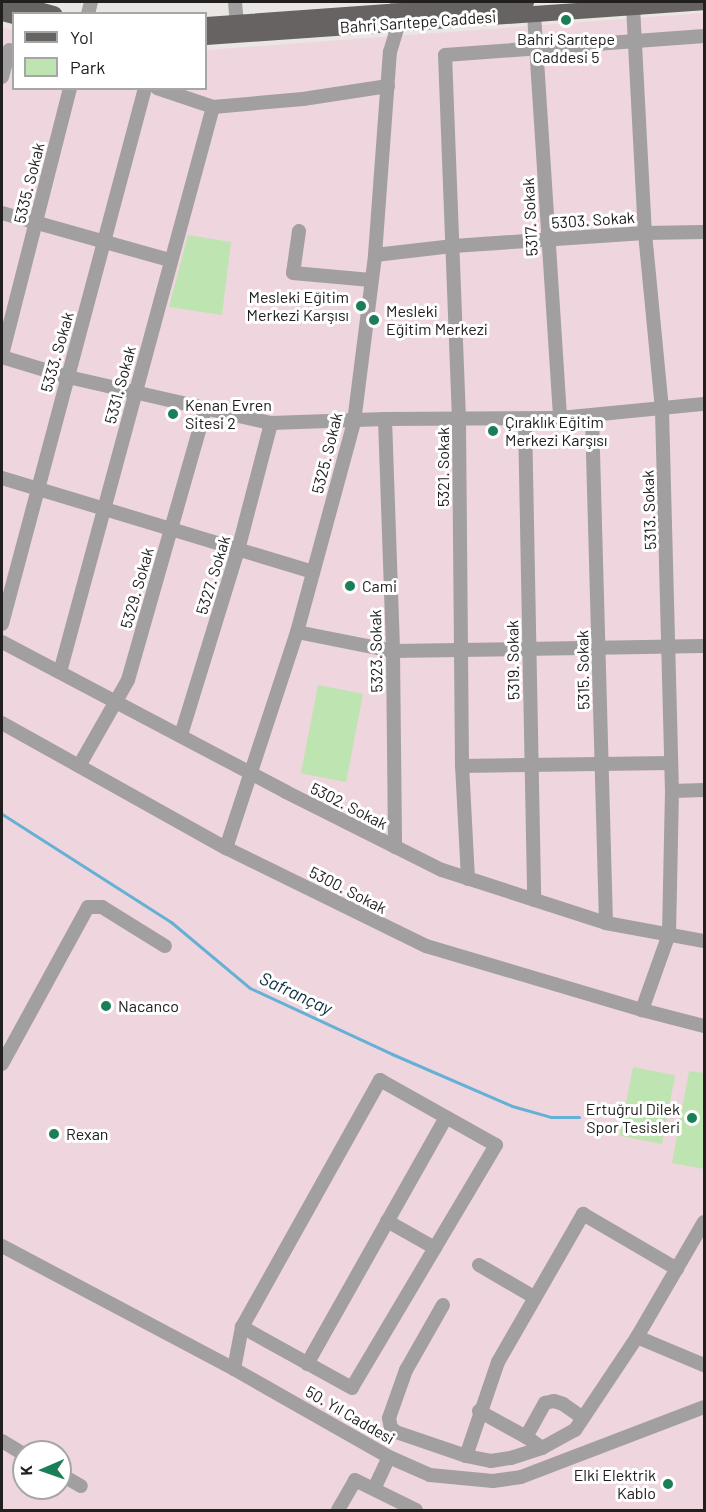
<!DOCTYPE html>
<html>
<head>
<meta charset="utf-8">
<style>
  body { margin:0 }
  #map { position:relative; width:706px; height:1512px; overflow:hidden; background:#eae6e3; font-family:Barlow,sans-serif }
  div>[style] { position:absolute }
  [style*='--x'] { left:calc(var(--x)*1px); top:calc(var(--y)*1px); width:calc(var(--w)*1px); rotate:calc(var(--a)*1deg) }
  .industrial>* { inset:0; background:#efd5dd }
  .green>* { inset:0; background:#bee5b1; transform-origin:0 0 }
  .stream>* { height:3px; margin:-1.5px; padding:0 1.5px; transform-origin:1.5px; border-radius:1.5px; background:#64b1d5 }
  .minor>* { height:14px; margin:-7px; padding:0 7px; transform-origin:7px; border-radius:7px; background:#a19f9f }
  .major>* { height:16px; margin:-8px; padding:0 8px; transform-origin:8px; border-radius:8px; background:#686363 }
  .dots>* { width:16px; height:16px; translate:-50% -50%; box-sizing:border-box; border:3px solid #fff; border-radius:50% }
  span { translate:-50% -50%; white-space:nowrap; text-align:center; line-height:1.15; -webkit-text-stroke:6px #fff; paint-order:stroke }
  .street-label { font-size:16px; color:#21201e }
  .poi-label { font-size:16px; color:#21201e }
  .right { translate:-100% -50%; text-align:right }
  .left { translate:0 -50%; text-align:left }
  .water-label { font-size:18px; color:#0b303f; font-style:italic }
  .frame { position:absolute; inset:0; border:3px solid #21201e; pointer-events:none }
  .legend { position:absolute; left:12px; top:12px; width:195px; height:78px; box-sizing:border-box; background:#fff; border:2px solid #a6a6a5; margin:0; padding:8px 10px; list-style:none; font-size:18px; color:#21201e }
  .legend li { display:flex; align-items:center; gap:12px; height:30px }
  .legend b { width:30px; border:2px solid #a6a6a5 }
  .north { position:absolute; left:12px; top:1440px; width:60px; height:60px; box-sizing:border-box; background:#fff; border:2px solid #a6a6a5; border-radius:50%; rotate:268deg; font-size:16px; font-weight:700; line-height:24px; text-align:center; color:#21201e }
  .north::after { content:''; display:block; margin:auto; width:21px; height:27px; background:#1a7e57; clip-path:polygon(50% 0,100% 100%,50% 72%,0 100%) }
</style>
</head>
<body>
<div id="map">
  <div class="industrial">
    <i style="clip-path:polygon(evenodd,704px 13px,704px 1510px,2px 1510px,2px 27px,13px 30px,14px 88px,206px 88px,206px 50px,704px 13px,24px 1452px,60px 1452px,60px 1488px,24px 1488px,24px 1452px)"></i>
  </div>
  <div class="green">
    <i style="clip-path:polygon(188px 235px,231px 242px,222px 315px,169px 307px)"></i>
    <i style="left:318px;top:685px;width:46px;height:90px;rotate:11deg"></i>
    <i style="left:633px;top:1067px;width:43px;height:70px;rotate:11deg"></i>
    <i style="clip-path:polygon(689px 1071px,704px 1073px,704px 1169px,672px 1163px)"></i>
  </div>
  <div class="stream">
    <i style="--x:2;--y:814;--w:201;--a:32.6"></i>
    <i style="--x:171;--y:922;--w:103;--a:39.9"></i>
    <i style="--x:250;--y:988;--w:157;--a:24.9"></i>
    <i style="--x:392;--y:1054;--w:131;--a:23.4"></i>
    <i style="--x:512;--y:1106;--w:41;--a:15.8"></i>
    <i style="--x:551;--y:1117;--w:28;--a:0"></i>
  </div>
  <div class="minor">
    <i style="--x:235;--y:2;--w:21;--a:85"></i>
    <i style="--x:633;--y:6;--w:227;--a:87"></i>
    <i style="--x:645;--y:233;--w:178;--a:84.5"></i>
    <i style="--x:662;--y:410;--w:381;--a:88.5"></i>
    <i style="--x:672;--y:791;--w:143;--a:91.2"></i>
    <i style="--x:669;--y:934;--w:81;--a:109.6"></i>
    <i style="--x:88;--y:14;--w:12;--a:-76"></i>
    <i style="--x:534;--y:14;--w:405;--a:86.3"></i>
    <i style="--x:2;--y:77;--w:28;--a:-75"></i>
    <i style="--x:157;--y:88;--w:59;--a:18.7"></i>
    <i style="--x:213;--y:107;--w:90;--a:-5.1"></i>
    <i style="--x:303;--y:99;--w:86;--a:-8.7"></i>
    <i style="--x:2;--y:213;--w:173;--a:15.7"></i>
    <i style="--x:299;--y:231;--w:42;--a:98.1"></i>
    <i style="--x:293;--y:273;--w:78;--a:5.1"></i>
    <i style="--x:375;--y:255;--w:79;--a:-6.6"></i>
    <i style="--x:453;--y:246;--w:192;--a:-3.9"></i>
    <i style="--x:645;--y:233;--w:59;--a:-1"></i>
    <i style="--x:2;--y:355;--w:276;--a:-75.7"></i>
    <i style="--x:2;--y:357;--w:69;--a:16.9"></i>
    <i style="--x:68;--y:377;--w:208;--a:12.8"></i>
    <i style="--x:271;--y:423;--w:114;--a:-2"></i>
    <i style="--x:385;--y:419;--w:175;--a:-0.3"></i>
    <i style="--x:560;--y:418;--w:145;--a:-5.6"></i>
    <i style="--x:592;--y:416;--w:507;--a:88.42"></i>
    <i style="--x:385;--y:419;--w:232;--a:88"></i>
    <i style="--x:393;--y:651;--w:196;--a:89.4"></i>
    <i style="--x:525;--y:419;--w:481;--a:88.9"></i>
    <i style="--x:2;--y:478;--w:325;--a:16.8"></i>
    <i style="--x:2;--y:624;--w:555;--a:-75.06"></i>
    <i style="--x:297;--y:632;--w:98;--a:11.2"></i>
    <i style="--x:393;--y:651;--w:311;--a:-0.9"></i>
    <i style="--x:2;--y:642;--w:321;--a:27.8"></i>
    <i style="--x:286;--y:792;--w:174;--a:26.6"></i>
    <i style="--x:442;--y:870;--w:172;--a:17.9"></i>
    <i style="--x:606;--y:923;--w:100;--a:10.4"></i>
    <i style="--x:60;--y:672;--w:585;--a:-74.85"></i>
    <i style="--x:2;--y:723;--w:257;--a:29.2"></i>
    <i style="--x:226;--y:848;--w:223;--a:26.1"></i>
    <i style="--x:426;--y:946;--w:225;--a:16.5"></i>
    <i style="--x:642;--y:1010;--w:64;--a:14.5"></i>
    <i style="--x:181;--y:735;--w:194;--a:-72.9"></i>
    <i style="--x:238;--y:550;--w:131;--a:-75.4"></i>
    <i style="--x:79;--y:766;--w:99;--a:-60.3"></i>
    <i style="--x:128;--y:680;--w:281;--a:-74.1"></i>
    <i style="--x:462;--y:766;--w:209;--a:-0.8"></i>
    <i style="--x:672;--y:791;--w:32;--a:-2"></i>
    <i style="--x:226;--y:848;--w:227;--a:-71.8"></i>
    <i style="--x:297;--y:632;--w:218;--a:-74.8"></i>
    <i style="--x:354;--y:422;--w:168;--a:-82.8"></i>
    <i style="--x:375;--y:255;--w:204;--a:-85.8"></i>
    <i style="--x:390;--y:52;--w:30;--a:-73"></i>
    <i style="--x:399;--y:23;--w:21;--a:-95"></i>
    <i style="--x:468;--y:879;--w:113;--a:-93"></i>
    <i style="--x:462;--y:766;--w:347;--a:-90.5"></i>
    <i style="--x:459;--y:419;--w:364;--a:-92.2"></i>
    <i style="--x:445;--y:55;--w:260;--a:-4.2"></i>
    <i style="--x:2;--y:1064;--w:179;--a:-61.3"></i>
    <i style="--x:88;--y:907;--w:14;--a:0"></i>
    <i style="--x:102;--y:907;--w:74;--a:31.8"></i>
    <i style="--x:387;--y:1221;--w:55;--a:29.4"></i>
    <i style="--x:2;--y:1246;--w:263;--a:27.9"></i>
    <i style="--x:234;--y:1369;--w:178;--a:29.6"></i>
    <i style="--x:389;--y:1457;--w:45;--a:23.7"></i>
    <i style="--x:430;--y:1475;--w:63;--a:5.4"></i>
    <i style="--x:493;--y:1481;--w:28;--a:-8"></i>
    <i style="--x:521;--y:1477;--w:196;--a:-20.9"></i>
    <i style="--x:479;--y:1265;--w:64;--a:30.2"></i>
    <i style="--x:443;--y:1305;--w:75;--a:119.6"></i>
    <i style="--x:406;--y:1370;--w:51;--a:109.5"></i>
    <i style="--x:389;--y:1418;--w:10;--a:79"></i>
    <i style="--x:391;--y:1428;--w:6;--a:39"></i>
    <i style="--x:396;--y:1432;--w:74;--a:18.9"></i>
    <i style="--x:466;--y:1456;--w:25;--a:11"></i>
    <i style="--x:491;--y:1461;--w:20;--a:-9"></i>
    <i style="--x:511;--y:1458;--w:33;--a:-18"></i>
    <i style="--x:542;--y:1448;--w:38;--a:-29"></i>
    <i style="--x:575;--y:1430;--w:112;--a:-56.3"></i>
    <i style="--x:637;--y:1337;--w:133;--a:-59.8"></i>
    <i style="--x:637;--y:1337;--w:73;--a:22.7"></i>
    <i style="--x:307;--y:1364;--w:283;--a:-60.6"></i>
    <i style="--x:234;--y:1369;--w:43;--a:-79.2"></i>
    <i style="--x:242;--y:1327;--w:283;--a:-60.8"></i>
    <i style="--x:380;--y:1080;--w:133;--a:29.3"></i>
    <i style="--x:496;--y:1145;--w:282;--a:120.7"></i>
    <i style="--x:352;--y:1388;--w:126;--a:-151"></i>
    <i style="--x:479;--y:1411;--w:54;--a:29"></i>
    <i style="--x:2;--y:1441;--w:26;--a:31"></i>
    <i style="--x:542;--y:1448;--w:19;--a:-145"></i>
    <i style="--x:526;--y:1437;--w:39;--a:-61"></i>
    <i style="--x:545;--y:1403;--w:9;--a:-13"></i>
    <i style="--x:554;--y:1401;--w:9;--a:18"></i>
    <i style="--x:563;--y:1404;--w:24;--a:35"></i>
    <i style="--x:466;--y:1456;--w:99;--a:-71.2"></i>
    <i style="--x:498;--y:1362;--w:171;--a:-60.1"></i>
    <i style="--x:583;--y:1214;--w:109;--a:30.3"></i>
    <i style="--x:60;--y:1474;--w:24;--a:30"></i>
    <i style="--x:374;--y:1489;--w:35;--a:-65"></i>
    <i style="--x:338;--y:1510;--w:34;--a:-60"></i>
    <i style="--x:355;--y:1480;--w:68;--a:26.2"></i>
  </div>
  <div class="major">
    <i style="--x:10;--y:2;--w:46;--a:15.3"></i>
    <i style="--x:2;--y:13;--w:12;--a:14"></i>
    <i style="--x:206;--y:25;--w:321;--a:-4.1"></i>
    <i style="--x:206;--y:37;--w:498;--a:-4"></i>
  </div>
  <div class="dots">
    <i style="left:566px;top:20px;background:#1a7e57"></i>
    <i style="left:361px;top:306px;background:#1a7e57"></i>
    <i style="left:374px;top:320px;background:#1a7e57"></i>
    <i style="left:173px;top:414px;background:#1a7e57"></i>
    <i style="left:493px;top:431px;background:#1a7e57"></i>
    <i style="left:350px;top:586px;background:#1a7e57"></i>
    <i style="left:106px;top:1006px;background:#1a7e57"></i>
    <i style="left:692px;top:1118px;background:#1a7e57"></i>
    <i style="left:54px;top:1134px;background:#1a7e57"></i>
    <i style="left:668px;top:1484px;background:#1a7e57"></i>
  </div>
  <div class="street-label">
    <span style="left:418px;top:22px;rotate:-4deg">Bahri Sarıtepe Caddesi</span>
    <span style="left:29px;top:183px;rotate:-76deg">5335. Sokak</span>
    <span style="left:530px;top:217px;rotate:-93deg">5317. Sokak</span>
    <span style="left:593px;top:220px;rotate:-4deg">5303. Sokak</span>
    <span style="left:57px;top:352px;rotate:-74deg">5333. Sokak</span>
    <span style="left:120px;top:385px;rotate:-75deg">5331. Sokak</span>
    <span style="left:327px;top:453px;rotate:-76deg">5325. Sokak</span>
    <span style="left:443px;top:467px;rotate:-90deg">5321. Sokak</span>
    <span style="left:649px;top:510px;rotate:-92deg">5313. Sokak</span>
    <span style="left:213px;top:575px;rotate:-73deg">5327. Sokak</span>
    <span style="left:137px;top:588px;rotate:-74deg">5329. Sokak</span>
    <span style="left:376px;top:651px;rotate:-91deg">5323. Sokak</span>
    <span style="left:513px;top:660px;rotate:-91deg">5319. Sokak</span>
    <span style="left:583px;top:670px;rotate:-91deg">5315. Sokak</span>
    <span style="left:349px;top:806px;rotate:27deg">5302. Sokak</span>
    <span style="left:348px;top:890px;rotate:27deg">5300. Sokak</span>
    <span style="left:350px;top:1415px;rotate:30deg">50. Yıl Caddesi</span>
  </div>
  <div class="poi-label">
    <span style="left:566px;top:48px">Bahri Sarıtepe<br>Caddesi 5</span>
    <span class="right" style="left:349px;top:306px">Mesleki Eğitim<br>Merkezi Karşısı</span>
    <span class="left" style="left:386px;top:320px">Mesleki<br>Eğitim Merkezi</span>
    <span class="left" style="left:185px;top:414px">Kenan Evren<br>Sitesi 2</span>
    <span class="left" style="left:505px;top:431px">Çıraklık Eğitim<br>Merkezi Karşısı</span>
    <span class="left" style="left:362px;top:586px">Cami</span>
    <span class="left" style="left:118px;top:1006px">Nacanco</span>
    <span class="right" style="left:680px;top:1118px">Ertuğrul Dilek<br>Spor Tesisleri</span>
    <span class="left" style="left:66px;top:1134px">Rexan</span>
    <span class="right" style="left:656px;top:1484px">Elki Elektrik<br>Kablo</span>
  </div>
  <div class="water-label">
    <span style="left:296px;top:993px;rotate:25deg">Safrançay</span>
  </div>
  <div class="frame"></div>
  <ul class="legend">
  <li><b style="height:8px;background:#686363"></b>Yol</li>
  <li><b style="height:16px;background:#bee5b1"></b>Park</li>
  </ul>
  <div class="north">K</div>
</div>
</body>
</html>
